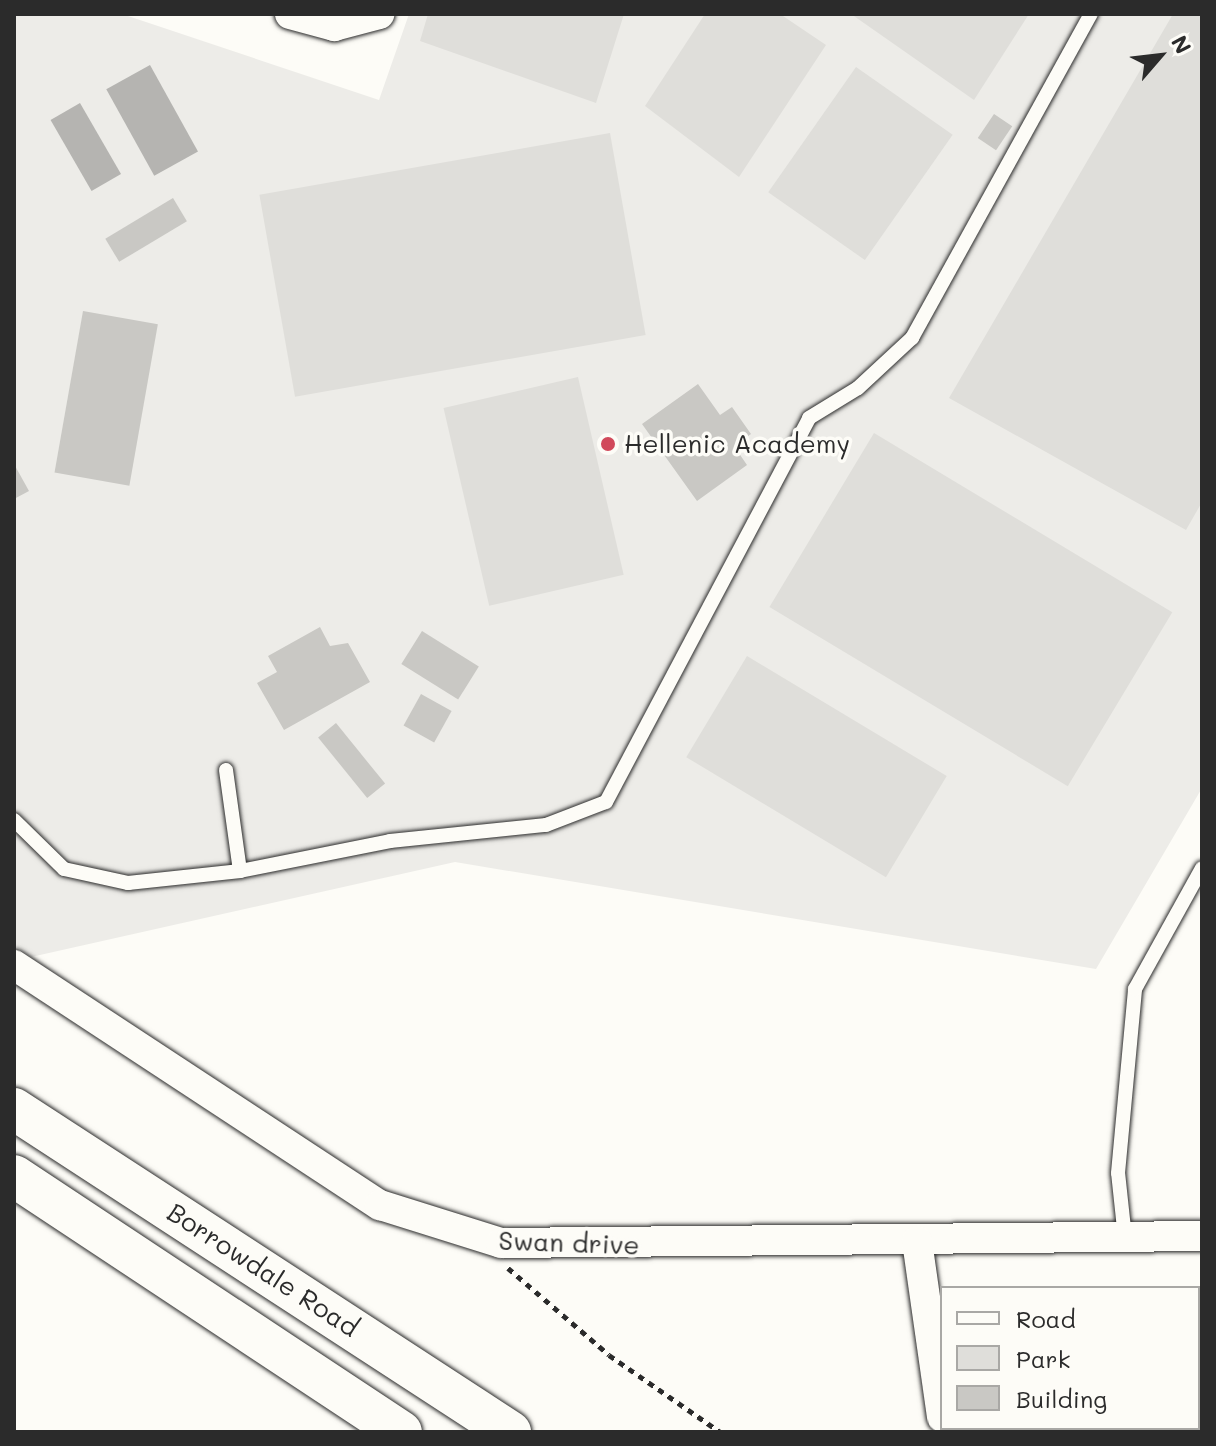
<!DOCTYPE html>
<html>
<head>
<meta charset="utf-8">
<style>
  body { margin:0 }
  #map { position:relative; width:1216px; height:1446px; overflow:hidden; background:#fdfcf7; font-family:Mali,sans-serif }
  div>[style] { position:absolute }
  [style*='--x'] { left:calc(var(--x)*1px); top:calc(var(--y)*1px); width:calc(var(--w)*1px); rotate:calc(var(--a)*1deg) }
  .built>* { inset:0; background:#edece8 }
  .green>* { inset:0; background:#dfdeda; transform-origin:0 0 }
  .water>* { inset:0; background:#b5b4b1; transform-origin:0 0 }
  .building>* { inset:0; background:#c9c8c4; transform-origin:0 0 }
  .path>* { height:5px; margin-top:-2.5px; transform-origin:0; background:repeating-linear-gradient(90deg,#2b2b2b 0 6px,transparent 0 12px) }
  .roads { filter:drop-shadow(0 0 2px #2b2b2b) drop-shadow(0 0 2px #2b2b2b) }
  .lane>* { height:14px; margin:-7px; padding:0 7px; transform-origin:7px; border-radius:7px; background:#fdfcf7 }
  .street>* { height:30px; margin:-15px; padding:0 15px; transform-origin:15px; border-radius:15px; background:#fdfcf7 }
  .secondary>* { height:42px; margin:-21px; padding:0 21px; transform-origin:21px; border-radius:21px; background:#fdfcf7 }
  .dots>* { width:22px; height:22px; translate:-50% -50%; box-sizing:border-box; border:4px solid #fdfcf7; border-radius:50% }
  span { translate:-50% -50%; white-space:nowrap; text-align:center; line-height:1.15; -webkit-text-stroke:7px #fdfcf7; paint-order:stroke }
  .poi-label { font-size:26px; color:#2b2b2b }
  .left { translate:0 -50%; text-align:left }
  .street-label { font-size:26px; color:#2b2b2b }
  .frame { position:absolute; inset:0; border:16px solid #2b2b2b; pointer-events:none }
  .legend { position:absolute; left:940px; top:1286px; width:260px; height:144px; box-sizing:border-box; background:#fdfcf7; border:2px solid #a9a8a5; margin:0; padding:10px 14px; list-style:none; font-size:24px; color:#2b2b2b }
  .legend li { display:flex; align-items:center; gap:16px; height:40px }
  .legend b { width:40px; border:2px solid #a9a8a5 }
  .north { position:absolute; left:1120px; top:16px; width:80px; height:80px; -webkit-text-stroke:6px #fdfcf7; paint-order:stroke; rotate:62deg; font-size:22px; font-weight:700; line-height:32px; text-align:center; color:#2b2b2b }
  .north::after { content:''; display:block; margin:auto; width:28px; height:36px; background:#2b2b2b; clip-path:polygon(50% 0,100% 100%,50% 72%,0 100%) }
</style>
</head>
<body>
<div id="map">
  <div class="built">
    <i style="clip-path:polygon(14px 14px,122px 14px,379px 100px,409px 14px,1202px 14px,1202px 788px,1096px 969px,455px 862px,31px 957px,14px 945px)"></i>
  </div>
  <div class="green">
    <i style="clip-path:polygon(428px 14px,624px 14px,596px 103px,420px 41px)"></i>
    <i style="clip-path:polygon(705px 14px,780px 14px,826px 45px,739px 177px,645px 106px)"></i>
    <i style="clip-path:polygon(851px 14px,1029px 14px,974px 100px)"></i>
    <i style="clip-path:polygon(1173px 14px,1202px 14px,1202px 502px,1186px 530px,949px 398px)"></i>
    <i style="left:856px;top:67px;width:118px;height:153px;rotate:35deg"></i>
    <i style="left:610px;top:133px;width:205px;height:356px;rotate:80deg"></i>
    <i style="left:578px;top:377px;width:203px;height:138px;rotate:77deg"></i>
    <i style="left:874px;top:433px;width:348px;height:203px;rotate:31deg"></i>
    <i style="left:747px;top:656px;width:233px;height:118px;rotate:31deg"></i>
  </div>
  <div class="water">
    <i style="left:150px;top:65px;width:99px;height:50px;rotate:61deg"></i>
    <i style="left:80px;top:103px;width:82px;height:34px;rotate:60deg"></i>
  </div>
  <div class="building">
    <i style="left:994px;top:114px;width:22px;height:29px;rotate:34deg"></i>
    <i style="left:173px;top:198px;width:27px;height:79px;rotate:59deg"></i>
    <i style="left:83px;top:311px;width:76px;height:164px;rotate:10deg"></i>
    <i style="clip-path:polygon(698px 384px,720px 415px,732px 407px,751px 434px,734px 446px,747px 465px,697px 501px,642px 424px)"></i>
    <i style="clip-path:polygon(14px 464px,29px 491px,14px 499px)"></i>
    <i style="clip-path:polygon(320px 627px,330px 646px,348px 643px,370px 682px,284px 730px,257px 683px,277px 672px,268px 656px)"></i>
    <i style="left:422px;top:631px;width:67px;height:39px;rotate:32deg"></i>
    <i style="left:421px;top:694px;width:35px;height:36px;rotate:29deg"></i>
    <i style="left:336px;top:723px;width:78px;height:23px;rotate:51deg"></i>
  </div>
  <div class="path">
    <i style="--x:508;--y:1268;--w:133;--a:40.7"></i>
    <i style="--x:609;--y:1355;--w:135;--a:34.7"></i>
  </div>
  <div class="roads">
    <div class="lane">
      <i style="--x:14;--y:820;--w:70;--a:44.4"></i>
      <i style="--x:64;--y:869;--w:66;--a:12.3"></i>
      <i style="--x:128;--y:883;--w:113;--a:-6.1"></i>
      <i style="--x:240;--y:871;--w:102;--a:-97.9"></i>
      <i style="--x:240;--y:871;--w:153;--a:-11.3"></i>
      <i style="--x:390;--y:841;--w:157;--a:-5.9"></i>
      <i style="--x:546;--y:825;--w:64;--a:-21"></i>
      <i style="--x:606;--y:802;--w:434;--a:-62.1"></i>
      <i style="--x:809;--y:418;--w:57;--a:-31.5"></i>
      <i style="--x:858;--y:388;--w:74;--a:-42.8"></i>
      <i style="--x:912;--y:338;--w:370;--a:-61.1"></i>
      <i style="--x:1125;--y:1238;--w:65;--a:-96.1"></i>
      <i style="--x:1118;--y:1173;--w:185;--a:-84.7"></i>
      <i style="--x:1135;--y:989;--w:138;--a:-61"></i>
    </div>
    <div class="street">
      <i style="--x:290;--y:14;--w:46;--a:15.3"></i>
      <i style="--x:334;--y:26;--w:47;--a:-14.9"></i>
      <i style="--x:14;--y:965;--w:438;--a:33.3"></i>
      <i style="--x:380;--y:1205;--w:127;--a:17.4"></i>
      <i style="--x:501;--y:1243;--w:701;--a:-0.57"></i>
      <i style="--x:917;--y:1241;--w:178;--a:81.9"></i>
    </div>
    <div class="secondary">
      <i style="--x:14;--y:1109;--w:592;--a:33.07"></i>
      <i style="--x:14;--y:1176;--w:464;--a:33.5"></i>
    </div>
  </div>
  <div class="dots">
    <i style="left:608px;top:444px;background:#d1495b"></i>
  </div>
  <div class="poi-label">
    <span class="left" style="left:624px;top:444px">Hellenic Academy</span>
  </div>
  <div class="street-label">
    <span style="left:569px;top:1243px;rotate:2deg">Swan drive</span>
    <span style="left:263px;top:1270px;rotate:33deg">Borrowdale Road</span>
  </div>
  <div class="frame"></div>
  <ul class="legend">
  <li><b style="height:10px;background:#fdfcf7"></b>Road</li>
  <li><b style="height:22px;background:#dfdeda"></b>Park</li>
  <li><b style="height:22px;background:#c9c8c4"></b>Building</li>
  </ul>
  <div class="north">N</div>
</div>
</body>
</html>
